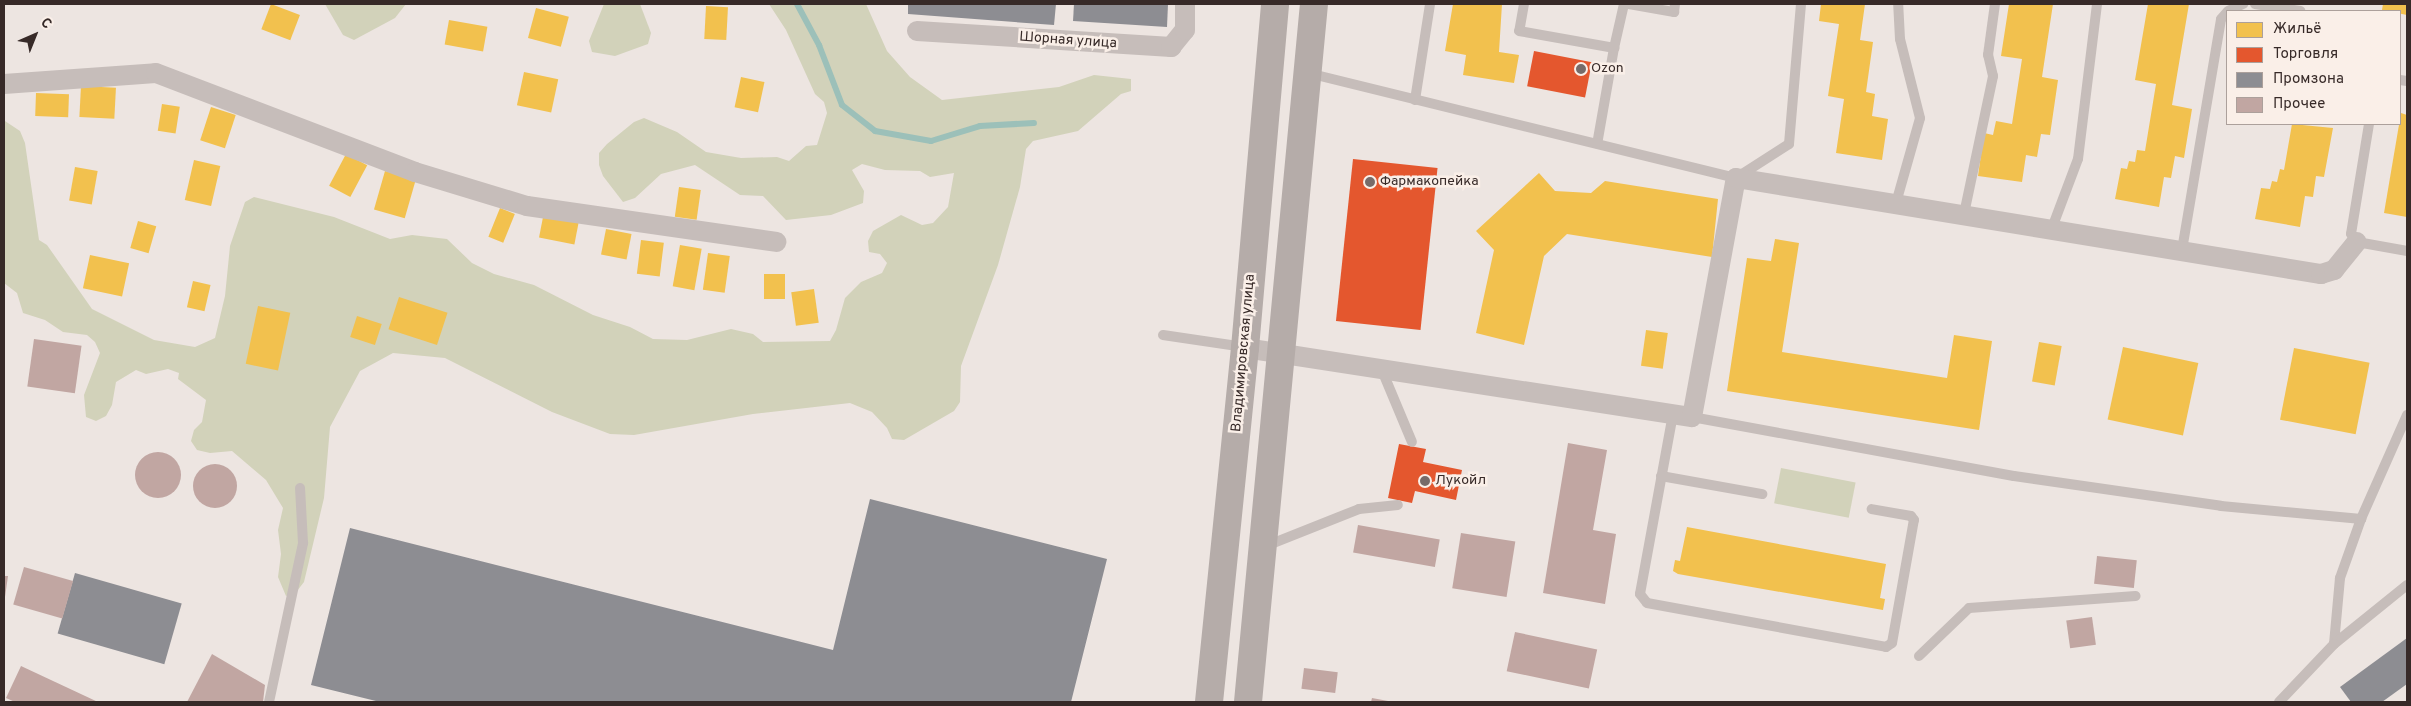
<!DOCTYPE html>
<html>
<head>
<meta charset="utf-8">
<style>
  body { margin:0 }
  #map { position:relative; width:2411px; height:706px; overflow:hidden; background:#ede5e1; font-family:Overpass,sans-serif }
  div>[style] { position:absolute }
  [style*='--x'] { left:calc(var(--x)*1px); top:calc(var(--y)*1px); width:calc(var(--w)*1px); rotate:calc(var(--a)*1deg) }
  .green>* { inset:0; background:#d2d2ba; transform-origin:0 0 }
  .homes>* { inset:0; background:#f2c14e; transform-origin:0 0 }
  .shops>* { inset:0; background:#e4572e; transform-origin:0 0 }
  .industry>* { inset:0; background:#8d8d92; transform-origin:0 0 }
  .stream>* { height:6px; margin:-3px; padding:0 3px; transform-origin:3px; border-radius:3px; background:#9cc0b9 }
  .building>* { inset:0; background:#c1a6a2; transform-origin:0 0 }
  .round { border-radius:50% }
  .service>* { height:10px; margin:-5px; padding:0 5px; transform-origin:5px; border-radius:5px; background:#c6bdba }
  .minor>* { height:20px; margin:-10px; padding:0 10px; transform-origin:10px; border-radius:10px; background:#c6bdba }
  .primary>* { height:28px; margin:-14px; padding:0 14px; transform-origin:14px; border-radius:14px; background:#b5aca9 }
  .dots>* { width:14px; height:14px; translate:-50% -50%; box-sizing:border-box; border:2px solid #faefe8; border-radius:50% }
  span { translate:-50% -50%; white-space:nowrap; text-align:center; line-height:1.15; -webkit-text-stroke:5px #faefe8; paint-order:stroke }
  .street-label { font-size:14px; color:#372a28 }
  .poi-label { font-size:14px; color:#372a28 }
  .left { translate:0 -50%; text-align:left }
  .frame { position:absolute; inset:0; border:5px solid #372a28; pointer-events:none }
  .legend { position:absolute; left:2226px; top:10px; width:175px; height:115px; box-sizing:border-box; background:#faefe8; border:1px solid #aca09b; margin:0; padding:6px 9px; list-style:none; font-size:15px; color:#372a28 }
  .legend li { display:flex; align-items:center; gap:10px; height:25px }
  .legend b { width:25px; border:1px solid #aca09b }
  .north { position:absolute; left:10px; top:10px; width:50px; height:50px; -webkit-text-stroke:4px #faefe8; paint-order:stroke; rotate:44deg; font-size:14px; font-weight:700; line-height:20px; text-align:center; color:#372a28 }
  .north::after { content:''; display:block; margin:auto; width:18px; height:22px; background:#372a28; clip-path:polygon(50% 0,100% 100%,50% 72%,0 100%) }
</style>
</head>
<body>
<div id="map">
  <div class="green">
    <div style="clip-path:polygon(325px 4px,406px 4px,395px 18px,354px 40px,343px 35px)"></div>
    <div style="clip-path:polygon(604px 4px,640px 4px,651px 33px,648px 44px,615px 56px,592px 52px,589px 41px)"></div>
    <div style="clip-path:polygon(769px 4px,866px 4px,887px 51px,910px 77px,942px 100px,1059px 87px,1094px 75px,1131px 79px,1131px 91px,1121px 94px,1078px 131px,1033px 141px,1026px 149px,1020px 187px,998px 265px,961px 366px,960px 402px,954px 411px,904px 440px,892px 439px,887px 428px,872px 412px,850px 403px,753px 414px,634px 435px,610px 434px,552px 412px,445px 358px,393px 353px,360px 371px,330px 427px,324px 498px,304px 582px,297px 591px,286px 596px,278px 577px,281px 554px,278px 530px,283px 508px,266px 480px,232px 451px,210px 453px,197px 450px,191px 441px,194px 430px,202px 422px,206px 400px,178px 379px,179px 373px,168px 369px,146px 374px,136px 370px,116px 382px,112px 405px,106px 416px,96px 421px,86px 417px,84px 395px,100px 353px,95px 342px,87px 335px,63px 332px,45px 320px,23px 313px,17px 293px,4px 283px,5px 121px,20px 131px,25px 143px,39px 240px,47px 245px,92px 309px,154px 340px,195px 347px,215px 338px,225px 296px,230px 246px,245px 202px,254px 197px,334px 217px,390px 239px,412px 235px,447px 239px,472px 263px,494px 274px,534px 285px,593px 315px,630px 327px,653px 339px,687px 340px,731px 329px,753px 334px,763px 342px,830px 341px,836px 330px,845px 298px,861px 282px,882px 273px,887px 263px,880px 254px,869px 252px,868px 241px,873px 231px,901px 215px,922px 225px,933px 223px,948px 207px,954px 173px,930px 177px,920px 171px,885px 170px,862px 164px,852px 170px,864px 191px,863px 203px,831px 215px,786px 220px,763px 196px,740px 195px,695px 165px,661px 174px,635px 198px,623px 202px,603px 176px,599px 165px,599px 153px,607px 144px,634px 122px,644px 118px,677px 132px,706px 152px,741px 158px,777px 157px,789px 161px,806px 146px,817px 145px,827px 113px,824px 102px,815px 94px,786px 30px)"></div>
    <div style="left:1781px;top:468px;width:76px;height:36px;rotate:11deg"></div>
  </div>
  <div class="homes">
    <div style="left:271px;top:4px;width:31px;height:27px;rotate:21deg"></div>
    <div style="clip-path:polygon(1453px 4px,1502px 4px,1499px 52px,1519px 55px,1514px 83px,1463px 75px,1466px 55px,1445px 51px)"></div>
    <div style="clip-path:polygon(1821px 4px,1865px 4px,1860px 40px,1873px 42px,1866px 92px,1875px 94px,1872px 116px,1888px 119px,1882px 160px,1836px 153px,1844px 99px,1828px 96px,1839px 24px,1819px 21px)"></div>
    <div style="clip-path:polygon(2009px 4px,2053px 4px,2042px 77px,2058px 80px,2050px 135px,2041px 134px,2037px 157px,2026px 155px,2022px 182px,1978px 176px,1984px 133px,1993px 135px,1996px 121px,2012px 124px,2022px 59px,2001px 56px)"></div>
    <div style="clip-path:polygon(2148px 4px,2189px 4px,2172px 105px,2192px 109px,2184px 158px,2175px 156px,2171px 178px,2164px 177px,2159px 207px,2115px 199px,2121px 168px,2127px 169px,2129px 161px,2135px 162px,2137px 150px,2145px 151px,2156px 84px,2135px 80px)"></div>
    <div style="clip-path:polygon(2383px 4px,2407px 4px,2407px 15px,2382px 10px)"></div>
    <div style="left:706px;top:6px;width:22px;height:33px;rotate:3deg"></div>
    <div style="left:536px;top:8px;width:34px;height:31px;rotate:15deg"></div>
    <div style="left:449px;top:20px;width:39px;height:25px;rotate:10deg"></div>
    <div style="left:524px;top:72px;width:35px;height:34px;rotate:12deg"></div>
    <div style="left:741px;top:77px;width:24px;height:31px;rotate:12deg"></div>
    <div style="left:81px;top:86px;width:35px;height:31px;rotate:3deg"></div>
    <div style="left:36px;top:93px;width:33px;height:23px;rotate:2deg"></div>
    <div style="left:162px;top:104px;width:18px;height:27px;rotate:9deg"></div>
    <div style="left:211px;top:107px;width:26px;height:35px;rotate:18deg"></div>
    <div style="clip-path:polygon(2401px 113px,2407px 115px,2407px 217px,2384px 213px)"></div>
    <div style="clip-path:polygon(2292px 124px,2333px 128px,2324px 177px,2316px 176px,2313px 197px,2305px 196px,2300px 227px,2255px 219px,2261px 188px,2270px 189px,2272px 181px,2277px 182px,2280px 169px,2284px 170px)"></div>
    <div style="left:346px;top:154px;width:24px;height:36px;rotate:28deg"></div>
    <div style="left:194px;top:160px;width:27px;height:41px;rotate:13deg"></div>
    <div style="left:75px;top:167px;width:23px;height:34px;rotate:10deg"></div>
    <div style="left:385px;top:171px;width:32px;height:40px;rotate:16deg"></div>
    <div style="clip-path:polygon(1539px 173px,1555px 191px,1591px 193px,1605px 181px,1718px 199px,1712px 257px,1567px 234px,1544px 256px,1524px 345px,1476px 333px,1494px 250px,1476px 231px)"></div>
    <div style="left:679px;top:187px;width:22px;height:30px;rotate:8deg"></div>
    <div style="left:500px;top:208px;width:16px;height:31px;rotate:22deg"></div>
    <div style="left:544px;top:212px;width:36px;height:26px;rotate:11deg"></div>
    <div style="left:138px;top:221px;width:19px;height:28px;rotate:16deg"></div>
    <div style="left:606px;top:229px;width:26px;height:26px;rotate:11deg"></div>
    <div style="clip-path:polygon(1775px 239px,1799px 243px,1782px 352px,1947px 378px,1954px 335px,1992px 341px,1979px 430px,1727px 391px,1747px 258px,1771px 261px)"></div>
    <div style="left:641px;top:240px;width:23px;height:34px;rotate:7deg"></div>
    <div style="left:680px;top:245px;width:22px;height:42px;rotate:10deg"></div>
    <div style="left:708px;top:253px;width:22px;height:37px;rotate:8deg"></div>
    <div style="left:90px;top:255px;width:40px;height:34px;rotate:12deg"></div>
    <div style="left:764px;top:274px;width:21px;height:25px"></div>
    <div style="left:193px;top:281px;width:18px;height:27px;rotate:13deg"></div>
    <div style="left:814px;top:289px;width:34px;height:23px;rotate:82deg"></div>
    <div style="left:399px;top:297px;width:51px;height:34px;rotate:18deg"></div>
    <div style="left:258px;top:306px;width:33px;height:59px;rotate:12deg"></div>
    <div style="left:357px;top:316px;width:26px;height:22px;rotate:18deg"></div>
    <div style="left:1646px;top:330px;width:22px;height:36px;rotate:8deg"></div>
    <div style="left:2039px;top:342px;width:23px;height:40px;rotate:10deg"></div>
    <div style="left:2123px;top:347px;width:77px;height:74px;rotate:12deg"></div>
    <div style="left:2294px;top:348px;width:77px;height:73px;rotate:11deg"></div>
    <div style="clip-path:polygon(1687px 527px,1886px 564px,1880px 598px,1885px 599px,1883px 610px,1678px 574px,1673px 571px,1675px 560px,1680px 561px)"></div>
  </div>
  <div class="shops">
    <div style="left:1534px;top:51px;width:59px;height:36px;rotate:11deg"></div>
    <div style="left:1353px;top:159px;width:85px;height:163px;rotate:6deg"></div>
    <div style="clip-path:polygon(1399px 444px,1426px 449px,1423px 462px,1462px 470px,1456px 500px,1415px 491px,1412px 503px,1388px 498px)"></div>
  </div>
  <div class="industry">
    <div style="clip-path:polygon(908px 4px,1056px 4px,1054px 25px,908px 14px)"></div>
    <div style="clip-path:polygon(1074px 4px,1168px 4px,1167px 27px,1073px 21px)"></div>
    <div style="clip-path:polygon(870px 499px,1107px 559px,1071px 702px,380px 702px,311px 685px,350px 528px,833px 650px)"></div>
    <div style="left:75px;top:573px;width:111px;height:63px;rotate:16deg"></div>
    <div style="clip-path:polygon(2407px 638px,2407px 684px,2382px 702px,2351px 702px,2340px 687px)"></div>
  </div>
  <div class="stream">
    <div style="--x:797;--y:4;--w:47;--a:61.8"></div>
    <div style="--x:819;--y:45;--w:64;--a:69"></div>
    <div style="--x:842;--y:105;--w:42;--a:38.2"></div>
    <div style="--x:875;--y:131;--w:57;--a:10.1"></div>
    <div style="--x:931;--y:141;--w:51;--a:-17"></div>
    <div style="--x:980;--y:126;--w:54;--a:-3.2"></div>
  </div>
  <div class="building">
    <div style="left:34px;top:339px;width:48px;height:48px;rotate:8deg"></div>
    <div style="clip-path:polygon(1568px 443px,1607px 450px,1593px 530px,1616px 534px,1605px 604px,1543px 593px)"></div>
    <div class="round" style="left:135px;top:452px;width:46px;height:46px"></div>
    <div class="round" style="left:193px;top:464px;width:44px;height:44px"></div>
    <div style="left:1358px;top:525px;width:83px;height:28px;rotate:10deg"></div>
    <div style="left:1461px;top:533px;width:55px;height:56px;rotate:9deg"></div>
    <div style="left:2097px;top:556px;width:40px;height:28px;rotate:6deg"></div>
    <div style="left:24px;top:567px;width:51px;height:39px;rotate:16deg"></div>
    <div style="clip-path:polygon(4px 576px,8px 576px,5px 597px,4px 597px)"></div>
    <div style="left:2092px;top:617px;width:28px;height:26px;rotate:82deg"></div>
    <div style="left:1515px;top:632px;width:84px;height:40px;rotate:12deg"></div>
    <div style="clip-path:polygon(212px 654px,265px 685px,263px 702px,187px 702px)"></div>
    <div style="clip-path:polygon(21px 666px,98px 702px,15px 702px,6px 698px)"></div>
    <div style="left:1304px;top:668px;width:34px;height:21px;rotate:7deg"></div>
    <div style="clip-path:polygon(1372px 698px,1388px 701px,1388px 702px,1371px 702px)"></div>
  </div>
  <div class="service">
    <div style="--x:1524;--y:4;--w:27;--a:100"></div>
    <div style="--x:1519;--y:31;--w:97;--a:10.1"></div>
    <div style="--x:1614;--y:48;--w:97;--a:100"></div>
    <div style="--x:1629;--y:4;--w:46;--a:10.1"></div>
    <div style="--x:1674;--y:12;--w:8;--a:-83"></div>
    <div style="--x:2255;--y:4;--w:46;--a:8.8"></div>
    <div style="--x:2228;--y:11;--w:17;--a:-25"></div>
    <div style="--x:1614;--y:48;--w:45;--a:-77.2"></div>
    <div style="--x:1308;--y:73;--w:441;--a:13.8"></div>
    <div style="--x:1736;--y:178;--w:63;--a:-32.7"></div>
    <div style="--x:1789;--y:144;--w:141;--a:-85.1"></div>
    <div style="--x:2400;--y:80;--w:7;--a:8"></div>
    <div style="--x:1415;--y:100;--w:97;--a:-81.1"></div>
    <div style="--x:2369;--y:124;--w:111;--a:99.3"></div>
    <div style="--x:2351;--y:234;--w:10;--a:53"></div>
    <div style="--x:2357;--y:242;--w:51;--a:10.2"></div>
    <div style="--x:1896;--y:203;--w:88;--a:-74.2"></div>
    <div style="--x:1920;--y:118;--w:81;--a:-104.2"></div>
    <div style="--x:1900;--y:39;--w:35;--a:-93"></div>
    <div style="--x:1964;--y:214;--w:141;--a:-78.1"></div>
    <div style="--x:1993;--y:76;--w:22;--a:-103"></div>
    <div style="--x:1988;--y:55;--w:51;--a:-82.2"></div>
    <div style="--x:2052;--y:228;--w:74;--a:-69.4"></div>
    <div style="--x:2078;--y:159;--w:156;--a:-83"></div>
    <div style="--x:2182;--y:250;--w:234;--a:-80.4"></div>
    <div style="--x:2221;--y:19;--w:9;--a:-49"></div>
    <div style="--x:1163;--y:335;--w:82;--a:8.4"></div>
    <div style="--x:1381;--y:368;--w:80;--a:67.3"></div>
    <div style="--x:1673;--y:414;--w:183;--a:100.4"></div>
    <div style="--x:1640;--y:594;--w:11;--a:52"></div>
    <div style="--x:1647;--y:603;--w:243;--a:10.4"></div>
    <div style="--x:1886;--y:647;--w:7;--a:-34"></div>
    <div style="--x:1892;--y:643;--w:125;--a:-79.9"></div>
    <div style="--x:1914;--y:520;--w:5;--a:-127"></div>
    <div style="--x:1911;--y:516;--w:40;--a:-170"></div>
    <div style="--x:2407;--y:415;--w:114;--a:113.9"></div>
    <div style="--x:2361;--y:519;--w:63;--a:109.6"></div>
    <div style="--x:2340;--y:578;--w:66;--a:95.2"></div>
    <div style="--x:2334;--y:644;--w:94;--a:-38.9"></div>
    <div style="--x:1692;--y:417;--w:327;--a:10.4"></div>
    <div style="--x:2014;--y:476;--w:209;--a:8.2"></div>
    <div style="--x:2221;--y:506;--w:141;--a:5.3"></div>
    <div style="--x:1661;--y:476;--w:103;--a:10.1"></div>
    <div style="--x:1266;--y:546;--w:100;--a:-21.7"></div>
    <div style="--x:1359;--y:509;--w:39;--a:-6"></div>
    <div style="--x:1919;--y:656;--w:69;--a:-43.8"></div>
    <div style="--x:1969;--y:608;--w:167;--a:-4.1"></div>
    <div style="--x:269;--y:702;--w:163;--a:-77.9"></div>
    <div style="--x:303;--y:543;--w:55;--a:-93.1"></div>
    <div style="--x:2279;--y:702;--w:80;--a:-46.5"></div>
  </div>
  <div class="minor">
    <div style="--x:917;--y:31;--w:255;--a:3.6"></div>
    <div style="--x:1171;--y:47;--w:22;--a:-51"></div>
    <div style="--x:1185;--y:30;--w:26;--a:-90"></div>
    <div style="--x:4;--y:84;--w:152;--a:-4.1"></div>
    <div style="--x:156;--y:73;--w:277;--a:20.9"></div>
    <div style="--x:415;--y:172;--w:117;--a:16.9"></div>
    <div style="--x:527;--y:206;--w:252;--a:8.2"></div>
    <div style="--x:1245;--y:348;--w:452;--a:8.8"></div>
    <div style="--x:1692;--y:417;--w:243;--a:-79.6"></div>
    <div style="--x:1736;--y:178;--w:593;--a:9.32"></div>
    <div style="--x:2321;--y:274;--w:14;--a:-17"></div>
    <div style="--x:2334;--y:270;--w:36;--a:-51"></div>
  </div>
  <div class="primary">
    <div style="--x:1209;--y:702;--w:356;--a:-84.2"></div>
    <div style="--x:1245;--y:348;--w:345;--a:-85"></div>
    <div style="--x:1248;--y:702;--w:701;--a:-84.6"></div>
  </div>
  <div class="dots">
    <div style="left:1581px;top:69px;background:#776b69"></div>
    <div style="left:1370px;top:182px;background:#776b69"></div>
    <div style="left:1425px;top:481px;background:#776b69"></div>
  </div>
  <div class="street-label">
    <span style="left:1068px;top:41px;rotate:4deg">Шорная улица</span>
    <span style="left:1244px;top:353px;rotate:-85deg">Владимировская улица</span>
  </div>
  <div class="poi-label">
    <span class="left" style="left:1591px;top:69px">Ozon</span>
    <span class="left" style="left:1380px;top:182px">Фармакопейка</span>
    <span class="left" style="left:1435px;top:481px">Лукойл</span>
  </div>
  <div class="frame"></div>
  <ul class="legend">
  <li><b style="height:14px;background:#f2c14e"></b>Жильё</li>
  <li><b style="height:14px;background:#e4572e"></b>Торговля</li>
  <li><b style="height:14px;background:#8d8d92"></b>Промзона</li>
  <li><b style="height:14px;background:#c1a6a2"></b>Прочее</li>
  </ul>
  <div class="north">С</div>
</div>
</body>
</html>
